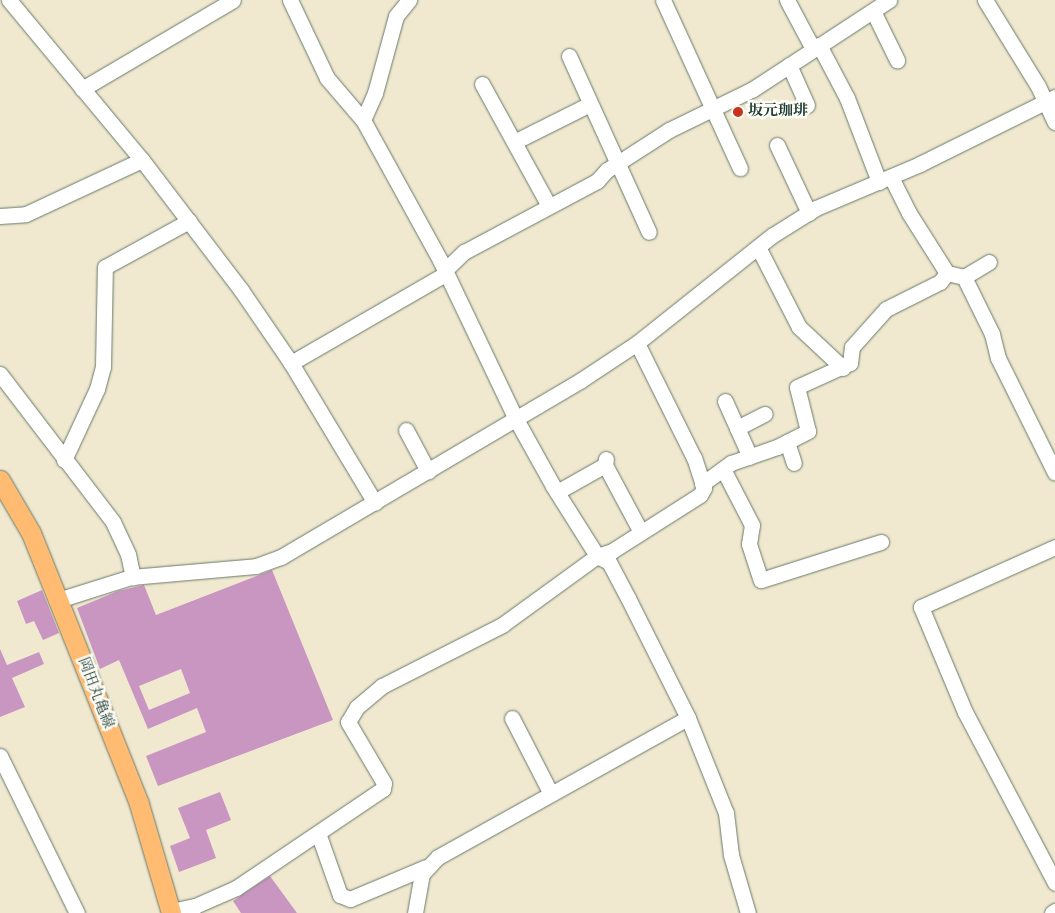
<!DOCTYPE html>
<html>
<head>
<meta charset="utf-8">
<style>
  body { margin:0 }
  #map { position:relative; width:1055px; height:913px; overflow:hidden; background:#f0e9cf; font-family:Vollkorn,"Noto Serif JP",serif }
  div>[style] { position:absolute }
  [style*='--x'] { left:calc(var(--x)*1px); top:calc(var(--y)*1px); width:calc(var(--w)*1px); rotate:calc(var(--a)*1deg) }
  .building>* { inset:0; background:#c996c2 }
  .roads { filter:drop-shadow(0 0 1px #68796a) drop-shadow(0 0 1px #68796a) }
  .minor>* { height:15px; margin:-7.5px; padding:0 7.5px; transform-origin:7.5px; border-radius:7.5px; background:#fff }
  .major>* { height:19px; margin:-9.5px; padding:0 9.5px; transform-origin:9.5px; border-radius:9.5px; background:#ffbb71 }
  .dots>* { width:14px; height:14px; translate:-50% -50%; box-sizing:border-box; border:2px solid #fdfcf7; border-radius:50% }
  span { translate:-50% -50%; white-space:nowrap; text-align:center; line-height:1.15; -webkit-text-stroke:5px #fdfcf7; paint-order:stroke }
  .poi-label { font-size:15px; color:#1f3d34; font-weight:700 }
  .left { translate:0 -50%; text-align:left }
  .street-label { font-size:15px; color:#1f3d34 }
</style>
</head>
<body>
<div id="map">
  <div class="building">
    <div style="clip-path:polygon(evenodd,272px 570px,333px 720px,158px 786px,146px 756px,206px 732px,197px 708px,148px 729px,119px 660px,100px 669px,77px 608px,118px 591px,144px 585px,156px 615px,272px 570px,181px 669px,190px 693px,149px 710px,139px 686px,181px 669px)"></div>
    <div style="clip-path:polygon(42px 590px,59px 633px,43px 640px,34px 621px,26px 624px,17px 601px)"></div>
    <div style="clip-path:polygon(0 649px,7px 665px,39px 652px,44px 664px,12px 678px,25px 707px,0 717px)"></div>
    <div style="clip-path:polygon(220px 792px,231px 820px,206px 830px,216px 858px,179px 872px,170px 846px,190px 838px,178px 808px)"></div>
    <div style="clip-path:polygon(270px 876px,297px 913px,241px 913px,233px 901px)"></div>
  </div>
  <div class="roads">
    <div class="minor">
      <div style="--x:9;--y:0;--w:208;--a:50.3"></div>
      <div style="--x:142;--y:160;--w:163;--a:52.7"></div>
      <div style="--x:241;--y:290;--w:88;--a:55.6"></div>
      <div style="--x:291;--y:363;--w:163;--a:59"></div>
      <div style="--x:290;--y:0;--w:86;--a:64.6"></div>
      <div style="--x:327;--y:78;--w:55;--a:49.4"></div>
      <div style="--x:363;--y:120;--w:162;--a:61.2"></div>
      <div style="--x:441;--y:262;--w:176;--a:64.5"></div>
      <div style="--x:517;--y:421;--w:74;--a:61"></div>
      <div style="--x:553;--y:486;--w:83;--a:57.8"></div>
      <div style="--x:597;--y:556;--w:13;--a:27"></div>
      <div style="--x:609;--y:562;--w:41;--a:62.2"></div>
      <div style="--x:628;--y:598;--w:134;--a:63.4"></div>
      <div style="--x:688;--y:718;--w:102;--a:68.2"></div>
      <div style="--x:726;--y:813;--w:42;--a:83.2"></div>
      <div style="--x:731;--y:855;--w:60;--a:73.7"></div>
      <div style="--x:663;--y:0;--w:185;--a:65.4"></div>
      <div style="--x:787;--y:0;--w:55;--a:62"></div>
      <div style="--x:985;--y:0;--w:101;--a:58.4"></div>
      <div style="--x:1038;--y:86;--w:40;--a:65"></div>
      <div style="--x:873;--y:11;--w:55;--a:63.9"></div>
      <div style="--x:819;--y:45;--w:60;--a:62.2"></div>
      <div style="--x:847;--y:98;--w:90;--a:69.1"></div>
      <div style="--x:569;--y:56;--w:193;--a:65.6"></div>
      <div style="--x:789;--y:65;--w:44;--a:65.8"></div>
      <div style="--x:482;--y:84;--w:139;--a:61.2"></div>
      <div style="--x:82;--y:89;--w:175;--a:-30.5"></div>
      <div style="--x:363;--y:120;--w:30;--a:-66"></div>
      <div style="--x:375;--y:93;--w:80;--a:-74.7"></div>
      <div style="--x:396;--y:16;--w:21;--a:-51"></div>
      <div style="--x:514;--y:142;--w:85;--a:-26.6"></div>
      <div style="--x:777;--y:145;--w:75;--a:64.8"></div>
      <div style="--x:891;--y:177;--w:40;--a:63.4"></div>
      <div style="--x:909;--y:213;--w:71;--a:57.7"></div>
      <div style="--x:947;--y:273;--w:17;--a:13"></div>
      <div style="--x:964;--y:277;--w:64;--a:63.8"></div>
      <div style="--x:992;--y:334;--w:25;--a:76"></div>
      <div style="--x:998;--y:358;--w:128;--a:63.6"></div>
      <div style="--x:0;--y:216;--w:26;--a:-4"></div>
      <div style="--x:26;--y:214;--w:128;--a:-25"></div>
      <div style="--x:758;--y:247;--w:90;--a:62.9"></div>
      <div style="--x:799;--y:327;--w:60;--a:43"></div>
      <div style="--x:444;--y:271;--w:28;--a:-44"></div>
      <div style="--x:464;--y:252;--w:151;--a:-28.1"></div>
      <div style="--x:597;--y:181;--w:15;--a:-48"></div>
      <div style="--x:607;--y:170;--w:74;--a:-32.8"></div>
      <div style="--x:669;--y:130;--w:93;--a:-26"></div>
      <div style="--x:753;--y:89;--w:163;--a:-33.2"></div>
      <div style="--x:964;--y:277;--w:29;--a:-31"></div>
      <div style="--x:291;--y:363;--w:178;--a:-30"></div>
      <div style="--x:0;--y:374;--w:186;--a:52.6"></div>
      <div style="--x:113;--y:522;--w:35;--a:65"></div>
      <div style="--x:128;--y:554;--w:24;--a:78"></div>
      <div style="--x:725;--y:401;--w:61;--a:65.9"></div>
      <div style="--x:737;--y:428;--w:31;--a:-27"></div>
      <div style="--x:406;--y:430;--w:47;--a:61.8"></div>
      <div style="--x:787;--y:442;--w:22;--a:72"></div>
      <div style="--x:64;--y:460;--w:78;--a:-65.1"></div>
      <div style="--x:97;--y:389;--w:23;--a:-75"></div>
      <div style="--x:103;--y:367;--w:100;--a:-88.9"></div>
      <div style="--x:105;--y:267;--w:96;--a:-28.7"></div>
      <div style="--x:605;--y:465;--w:76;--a:61.8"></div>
      <div style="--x:723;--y:469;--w:63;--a:62.6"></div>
      <div style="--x:752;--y:525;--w:19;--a:99"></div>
      <div style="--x:749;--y:544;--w:38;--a:72"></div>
      <div style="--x:761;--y:580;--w:126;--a:-17.6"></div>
      <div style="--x:702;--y:484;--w:36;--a:-36"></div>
      <div style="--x:731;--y:463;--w:49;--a:-19.2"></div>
      <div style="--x:777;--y:447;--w:35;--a:-27"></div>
      <div style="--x:808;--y:431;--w:45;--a:-104"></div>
      <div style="--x:797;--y:387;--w:58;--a:-24.4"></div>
      <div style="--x:850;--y:363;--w:16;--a:-83"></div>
      <div style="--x:852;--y:347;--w:51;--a:-48.2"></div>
      <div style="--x:886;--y:309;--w:60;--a:-26.6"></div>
      <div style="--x:940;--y:282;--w:11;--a:-52"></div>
      <div style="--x:557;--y:492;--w:55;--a:-29.4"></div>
      <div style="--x:605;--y:465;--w:6;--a:-81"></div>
      <div style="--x:1055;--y:547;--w:147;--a:155.9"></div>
      <div style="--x:921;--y:607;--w:114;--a:67.3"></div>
      <div style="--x:965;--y:712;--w:193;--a:62.2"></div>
      <div style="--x:58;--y:600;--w:77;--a:-17.5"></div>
      <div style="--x:131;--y:577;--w:125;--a:-5"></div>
      <div style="--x:256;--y:566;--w:27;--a:-20"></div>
      <div style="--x:281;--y:557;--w:348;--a:-30.5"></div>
      <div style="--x:581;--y:380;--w:67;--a:-33.5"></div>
      <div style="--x:637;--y:343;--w:174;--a:-38.5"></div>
      <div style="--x:773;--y:235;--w:51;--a:-32.1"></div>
      <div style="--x:816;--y:208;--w:113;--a:-22.9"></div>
      <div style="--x:920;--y:164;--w:151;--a:-26.4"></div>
      <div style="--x:512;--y:718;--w:85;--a:62.8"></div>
      <div style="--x:0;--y:756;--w:175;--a:63.9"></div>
      <div style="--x:318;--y:833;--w:66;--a:70.5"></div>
      <div style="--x:340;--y:895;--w:11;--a:22"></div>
      <div style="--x:350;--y:899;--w:82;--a:-22.8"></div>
      <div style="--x:171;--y:911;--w:25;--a:-12"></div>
      <div style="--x:195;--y:906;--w:45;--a:-23.7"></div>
      <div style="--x:236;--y:888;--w:177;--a:-34"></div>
      <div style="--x:383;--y:789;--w:6;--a:-81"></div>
      <div style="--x:384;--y:783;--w:71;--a:-120.5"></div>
      <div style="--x:348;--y:722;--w:17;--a:-59"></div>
      <div style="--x:357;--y:707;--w:33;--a:-40"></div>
      <div style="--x:382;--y:686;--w:135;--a:-26.9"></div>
      <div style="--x:502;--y:625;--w:117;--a:-36"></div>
      <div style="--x:597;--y:556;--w:16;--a:-18"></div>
      <div style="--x:612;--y:551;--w:104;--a:-32.5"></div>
      <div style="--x:700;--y:495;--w:8;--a:-60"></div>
      <div style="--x:704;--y:488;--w:32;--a:-108"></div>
      <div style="--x:694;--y:458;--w:128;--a:-116.4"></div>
      <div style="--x:415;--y:913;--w:40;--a:-80"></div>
      <div style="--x:422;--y:874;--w:23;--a:-47"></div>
      <div style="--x:438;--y:857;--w:286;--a:-29.1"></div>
      <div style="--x:1052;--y:913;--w:4;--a:-34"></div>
    </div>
    <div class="major">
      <div style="--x:0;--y:480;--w:61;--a:59.7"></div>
      <div style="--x:31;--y:533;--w:72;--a:68.1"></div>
      <div style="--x:58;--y:600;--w:219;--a:68.3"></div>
      <div style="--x:139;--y:804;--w:114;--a:73.6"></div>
    </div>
  </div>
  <div class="dots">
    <div style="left:738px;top:112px;background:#c8321e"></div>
  </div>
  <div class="poi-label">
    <span class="left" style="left:748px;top:112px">坂元珈琲</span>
  </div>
  <div class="street-label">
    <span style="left:95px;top:693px;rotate:69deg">岡田丸亀線</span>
  </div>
</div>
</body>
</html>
